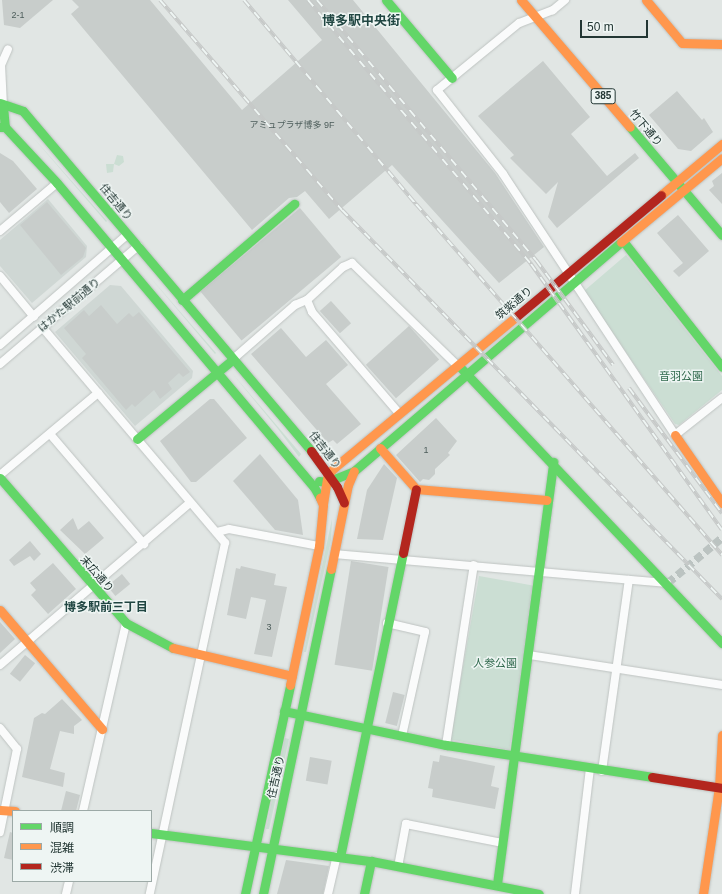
<!DOCTYPE html>
<html>
<head>
<meta charset="utf-8">
<style>
  body { margin:0 }
  #map { position:relative; width:722px; height:894px; overflow:hidden; background:#e1e6e4; font-family:Arial,"Noto Sans JP",sans-serif }
  div>[style] { position:absolute }
  [style*='--x'] { left:calc(var(--x)*1px); top:calc(var(--y)*1px); width:calc(var(--w)*1px); rotate:calc(var(--a)*1deg) }
  .built>* { inset:0; background:#cfd7d4 }
  .green>* { inset:0; background:#cbded3; transform-origin:0 0 }
  .building>* { inset:0; background:#c8cdcb; transform-origin:0 0 }
  .street-tunnel>* { height:8px; margin-top:-4px; transform-origin:0; background:repeating-linear-gradient(90deg,#bbc3c1 0 8px,transparent 0 12px) }
  .roads { filter:drop-shadow(0 0 1px #bec3c1) drop-shadow(0 0 1px #bec3c1) }
  .street>* { height:8px; margin:-4px; padding:0 4px; transform-origin:4px; border-radius:4px; background:#fafbfb }
  .fast>* { height:9px; margin:-4.5px; padding:0 4.5px; transform-origin:4.5px; border-radius:4.5px; background:#63d668 }
  .slow>* { height:9px; margin:-4.5px; padding:0 4.5px; transform-origin:4.5px; border-radius:4.5px; background:#ff974d }
  .jam>* { height:9px; margin:-4.5px; padding:0 4.5px; transform-origin:4.5px; border-radius:4.5px; background:#b3261e }
  .rail>* { height:4px; margin-top:-2px; transform-origin:0; background:repeating-linear-gradient(90deg,#eef5f3 0 8px,#c6c9c8 0 16px); box-sizing:border-box; border-block:1px solid #c6c9c8 }
  span { translate:-50% -50%; white-space:nowrap; text-align:center; line-height:1.15; -webkit-text-stroke:3px #eef5f3; paint-order:stroke }
  .number-label { font-size:9px; color:#4c5c5a }
  .number-label span { -webkit-text-stroke-width:0 }
  .shield-label span { padding:1px 3px; background:#eef5f3; border:1px solid; border-radius:3px; -webkit-text-stroke-width:0 }
  .shield-label { font-size:10px; color:#223633; font-weight:700 }
  .street-label { font-size:11px; color:#223633 }
  .park-label { font-size:11px; color:#30694d }
  .neighbourhood-label { font-size:12px; color:#204642; font-weight:700 }
  .quarter-label { font-size:13px; color:#204642; font-weight:700 }
  .legend { position:absolute; left:12px; top:810px; width:140px; height:72px; box-sizing:border-box; background:#eef5f3; border:1px solid #9ca9a6; margin:0; padding:5px 7px; list-style:none; font-size:12px; color:#223633 }
  .legend li { display:flex; align-items:center; gap:8px; height:20px }
  .legend b { width:20px; border:1px solid #9ca9a6 }
  .scale { position:absolute; left:580px; top:20px; width:68px; height:18px; box-sizing:border-box; border:2px solid #223633; border-top:0; padding-left:5px; font-size:12px; line-height:14px; white-space:nowrap; color:#223633; -webkit-text-stroke:3px #eef5f3; paint-order:stroke }
</style>
</head>
<body>
<div id="map">
  <div class="built">
    <div style="clip-path:polygon(48px 199px,87px 246px,86px 257px,32px 303px,0 266px,0 240px)"></div>
    <div style="clip-path:polygon(110px 285px,121px 286px,193px 371px,192px 378px,135px 426px,55px 332px)"></div>
  </div>
  <div class="green">
    <div style="clip-path:polygon(31px 135px,107px 221px,106px 222px)"></div>
    <div style="clip-path:polygon(117px 155px,123px 156px,124px 162px,119px 166px,114px 164px,113px 172px,107px 173px,106px 164px,114px 164px)"></div>
    <div style="clip-path:polygon(626px 255px,722px 376px,722px 390px,679px 425px,675px 424px,584px 291px)"></div>
    <div style="clip-path:polygon(149px 276px,216px 353px,215px 354px)"></div>
    <div style="clip-path:polygon(232px 373px,301px 454px,299px 457px,278px 429px)"></div>
    <div style="clip-path:polygon(332px 519px,331px 540px,306px 652px,304px 652px)"></div>
    <div style="left:479px;top:576px;width:60px;height:166px;rotate:10deg"></div>
    <div style="clip-path:polygon(285px 738px,289px 739px,269px 829px,266px 829px)"></div>
  </div>
  <div class="building">
    <div style="clip-path:polygon(2px 0,53px 0,20px 28px,4px 25px)"></div>
    <div style="clip-path:polygon(72px 0,150px 0,242px 110px,322px 40px,288px 0,353px 0,495px 173px,544px 247px,499px 283px,392px 165px,329px 219px,305px 191px,297px 197px,289px 198px,252px 230px,71px 14px,79px 7px)"></div>
    <div style="clip-path:polygon(543px 61px,590px 117px,571px 134px,607px 176px,635px 153px,639px 158px,557px 228px,548px 217px,558px 182px,546px 194px,510px 158px,514px 155px,478px 116px)"></div>
    <div style="clip-path:polygon(677px 91px,702px 120px,704px 118px,713px 132px,691px 151px,678px 149px,649px 115px)"></div>
    <div style="clip-path:polygon(0 153px,13px 161px,37px 189px,9px 213px,0 202px)"></div>
    <div style="clip-path:polygon(722px 173px,722px 204px,709px 190px,714px 186px,712px 181px)"></div>
    <div style="clip-path:polygon(47px 202px,86px 248px,83px 257px,61px 275px,20px 225px)"></div>
    <div style="left:300px;top:208px;width:64px;height:130px;rotate:50deg"></div>
    <div style="clip-path:polygon(678px 215px,709px 251px,679px 277px,673px 271px,683px 263px,657px 233px)"></div>
    <div style="left:331px;top:301px;width:30px;height:15px;rotate:48deg"></div>
    <div style="clip-path:polygon(101px 305px,117px 324px,129px 313px,133px 317px,139px 312px,190px 372px,183px 377px,179px 373px,168px 383px,172px 389px,160px 399px,154px 390px,135px 407px,132px 404px,126px 410px,82px 358px,86px 354px,64px 328px,84px 310px,89px 316px)"></div>
    <div style="left:409px;top:326px;width:45px;height:58px;rotate:48deg"></div>
    <div style="clip-path:polygon(281px 328px,306px 357px,326px 340px,348px 365px,326px 384px,361px 424px,337px 444px,333px 440px,328px 443px,251px 354px)"></div>
    <div style="clip-path:polygon(210px 399px,214px 399px,247px 438px,196px 482px,191px 482px,160px 441px)"></div>
    <div style="clip-path:polygon(436px 418px,457px 441px,448px 453px,450px 455px,435px 469px,435px 474px,429px 480px,423px 479px,420px 482px,396px 455px)"></div>
    <div style="clip-path:polygon(260px 454px,298px 500px,303px 535px,275px 530px,233px 481px)"></div>
    <div style="clip-path:polygon(384px 464px,397px 478px,383px 540px,357px 539px,367px 490px)"></div>
    <div style="clip-path:polygon(73px 518px,78px 530px,89px 521px,104px 538px,85px 554px,60px 530px)"></div>
    <div style="clip-path:polygon(30px 541px,41px 554px,34px 561px,30px 556px,14px 566px,9px 560px)"></div>
    <div style="left:351px;top:561px;width:38px;height:105px;rotate:9deg"></div>
    <div style="clip-path:polygon(53px 563px,76px 589px,48px 614px,31px 595px,36px 590px,30px 583px)"></div>
    <div style="clip-path:polygon(241px 566px,276px 574px,274px 585px,287px 587px,272px 657px,254px 654px,266px 600px,251px 597px,246px 619px,227px 615px,236px 568px,240px 569px)"></div>
    <div style="left:122px;top:574px;width:13px;height:19px;rotate:51deg"></div>
    <div style="clip-path:polygon(0 622px,15px 639px,0 653px)"></div>
    <div style="left:25px;top:655px;width:13px;height:24px;rotate:39deg"></div>
    <div style="left:393px;top:692px;width:12px;height:32px;rotate:14deg"></div>
    <div style="clip-path:polygon(62px 699px,82px 720px,74px 726px,74px 734px,60px 731px,50px 769px,65px 773px,63px 787px,22px 777px,34px 718px,42px 713px,45px 714px)"></div>
    <div style="clip-path:polygon(440px 755px,495px 766px,491px 786px,499px 788px,495px 809px,432px 797px,433px 789px,428px 788px,433px 761px,439px 762px)"></div>
    <div style="left:310px;top:757px;width:22px;height:24px;rotate:10deg"></div>
    <div style="clip-path:polygon(66px 791px,80px 795px,76px 811px,61px 811px)"></div>
    <div style="clip-path:polygon(10px 832px,13px 833px,13px 860px,4px 858px)"></div>
    <div style="clip-path:polygon(286px 860px,329px 866px,323px 894px,277px 894px)"></div>
  </div>
  <div class="street-tunnel">
    <div style="--x:668;--y:583;--w:70;--a:-39.8"></div>
  </div>
  <div class="roads">
    <div class="street">
      <div style="--x:565;--y:0;--w:16;--a:140"></div>
      <div style="--x:553;--y:10;--w:36;--a:159"></div>
      <div style="--x:519;--y:23;--w:106;--a:140.7"></div>
      <div style="--x:437;--y:90;--w:107;--a:51.8"></div>
      <div style="--x:503;--y:174;--w:313;--a:56.6"></div>
      <div style="--x:675;--y:435;--w:60;--a:-38.2"></div>
      <div style="--x:3;--y:106;--w:41;--a:-92.8"></div>
      <div style="--x:1;--y:65;--w:17;--a:-66"></div>
      <div style="--x:0;--y:231;--w:75;--a:-40.1"></div>
      <div style="--x:0;--y:276;--w:53;--a:50.3"></div>
      <div style="--x:307;--y:300;--w:13;--a:67"></div>
      <div style="--x:312;--y:312;--w:133;--a:49.3"></div>
      <div style="--x:42;--y:327;--w:283;--a:49.7"></div>
      <div style="--x:225;--y:543;--w:359;--a:102.1"></div>
      <div style="--x:0;--y:345;--w:169;--a:-40.9"></div>
      <div style="--x:232;--y:360;--w:84;--a:-41.1"></div>
      <div style="--x:295;--y:305;--w:13;--a:-23"></div>
      <div style="--x:307;--y:300;--w:49;--a:-42.5"></div>
      <div style="--x:343;--y:267;--w:10;--a:-24"></div>
      <div style="--x:352;--y:263;--w:146;--a:44.2"></div>
      <div style="--x:0;--y:364;--w:182;--a:-40.5"></div>
      <div style="--x:50;--y:434;--w:145;--a:49.5"></div>
      <div style="--x:0;--y:475;--w:128;--a:-39.9"></div>
      <div style="--x:217;--y:532;--w:12;--a:-14"></div>
      <div style="--x:229;--y:529;--w:92;--a:10.7"></div>
      <div style="--x:335;--y:554;--w:333;--a:5"></div>
      <div style="--x:387;--y:623;--w:39;--a:13"></div>
      <div style="--x:425;--y:632;--w:107;--a:102.5"></div>
      <div style="--x:529;--y:655;--w:195;--a:8.8"></div>
      <div style="--x:0;--y:665;--w:250;--a:-40.5"></div>
      <div style="--x:0;--y:728;--w:27;--a:51"></div>
      <div style="--x:17;--y:749;--w:85;--a:101.6"></div>
      <div style="--x:446;--y:745;--w:182;--a:-81.2"></div>
      <div style="--x:602;--y:771;--w:193;--a:-82"></div>
      <div style="--x:83;--y:811;--w:193;--a:-77.1"></div>
      <div style="--x:398;--y:867;--w:44;--a:-79.5"></div>
      <div style="--x:406;--y:824;--w:99;--a:11.1"></div>
      <div style="--x:66;--y:894;--w:13;--a:-77"></div>
      <div style="--x:328;--y:894;--w:39;--a:-77"></div>
      <div style="--x:575;--y:894;--w:126;--a:-83.2"></div>
    </div>
    <div class="fast">
      <div style="--x:386;--y:0;--w:102;--a:49.8"></div>
      <div style="--x:0;--y:103;--w:24;--a:19"></div>
      <div style="--x:23;--y:111;--w:446;--a:49.7"></div>
      <div style="--x:0;--y:105;--w:3;--a:18"></div>
      <div style="--x:3;--y:106;--w:21;--a:85"></div>
      <div style="--x:5;--y:127;--w:76;--a:47.1"></div>
      <div style="--x:57;--y:183;--w:398;--a:49.8"></div>
      <div style="--x:314;--y:487;--w:13;--a:61"></div>
      <div style="--x:0;--y:127;--w:5;--a:0"></div>
      <div style="--x:630;--y:127;--w:142;--a:49.6"></div>
      <div style="--x:623;--y:241;--w:160;--a:51.8"></div>
      <div style="--x:182;--y:300;--w:148;--a:-40.6"></div>
      <div style="--x:460;--y:367;--w:381;--a:46.5"></div>
      <div style="--x:137;--y:439;--w:124;--a:-39.7"></div>
      <div style="--x:0;--y:478;--w:192;--a:49"></div>
      <div style="--x:126;--y:623;--w:53;--a:28"></div>
      <div style="--x:319;--y:481;--w:8;--a:7"></div>
      <div style="--x:327;--y:482;--w:29;--a:-22"></div>
      <div style="--x:354;--y:471;--w:352;--a:-40.6"></div>
      <div style="--x:284;--y:711;--w:166;--a:11.9"></div>
      <div style="--x:446;--y:745;--w:208;--a:8.8"></div>
      <div style="--x:151;--y:833;--w:222;--a:7.3"></div>
      <div style="--x:371;--y:861;--w:171;--a:11.1"></div>
      <div style="--x:340;--y:857;--w:310;--a:-78.3"></div>
      <div style="--x:497;--y:884;--w:426;--a:-82.4"></div>
      <div style="--x:245;--y:894;--w:214;--a:-77.8"></div>
      <div style="--x:263;--y:894;--w:332;--a:-78.2"></div>
      <div style="--x:364;--y:894;--w:34;--a:-78"></div>
    </div>
    <div class="slow">
      <div style="--x:521;--y:0;--w:167;--a:49.4"></div>
      <div style="--x:646;--y:0;--w:56;--a:50.1"></div>
      <div style="--x:682;--y:43;--w:40;--a:1.4"></div>
      <div style="--x:661;--y:195;--w:80;--a:-39.9"></div>
      <div style="--x:621;--y:242;--w:131;--a:-39.7"></div>
      <div style="--x:675;--y:435;--w:83;--a:55.3"></div>
      <div style="--x:380;--y:448;--w:55;--a:48.7"></div>
      <div style="--x:416;--y:489;--w:131;--a:4.8"></div>
      <div style="--x:323;--y:504;--w:30;--a:-81"></div>
      <div style="--x:328;--y:474;--w:10;--a:-45"></div>
      <div style="--x:335;--y:467;--w:236;--a:-39.7"></div>
      <div style="--x:331;--y:569;--w:86;--a:-78.6"></div>
      <div style="--x:348;--y:485;--w:15;--a:-67"></div>
      <div style="--x:0;--y:610;--w:157;--a:49.4"></div>
      <div style="--x:173;--y:648;--w:122;--a:13.2"></div>
      <div style="--x:290;--y:685;--w:142;--a:-78.2"></div>
      <div style="--x:319;--y:546;--w:41;--a:-84.4"></div>
      <div style="--x:323;--y:505;--w:8;--a:-113"></div>
      <div style="--x:0;--y:810;--w:15;--a:4"></div>
      <div style="--x:703;--y:894;--w:108;--a:-81.5"></div>
      <div style="--x:719;--y:787;--w:52;--a:-86.7"></div>
    </div>
    <div class="jam">
      <div style="--x:517;--y:316;--w:188;--a:-40"></div>
      <div style="--x:311;--y:451;--w:44;--a:54.2"></div>
      <div style="--x:337;--y:487;--w:17;--a:66"></div>
      <div style="--x:403;--y:553;--w:65;--a:-78.5"></div>
      <div style="--x:652;--y:777;--w:71;--a:8.9"></div>
    </div>
  </div>
  <div class="rail">
    <div style="--x:160;--y:0;--w:278;--a:49.1"></div>
    <div style="--x:342;--y:210;--w:544;--a:45.67"></div>
    <div style="--x:244;--y:0;--w:267;--a:49.9"></div>
    <div style="--x:416;--y:204;--w:466;--a:48.9"></div>
    <div style="--x:308;--y:0;--w:346;--a:49.8"></div>
    <div style="--x:531;--y:264;--w:327;--a:54.3"></div>
    <div style="--x:317;--y:0;--w:340;--a:49.9"></div>
    <div style="--x:536;--y:260;--w:130;--a:53.7"></div>
    <div style="--x:629;--y:388;--w:156;--a:53.4"></div>
  </div>
  <div class="number-label">
    <span style="left:18px;top:15px">2-1</span>
    <span style="left:292px;top:125px">アミュプラザ博多 9F</span>
    <span style="left:426px;top:450px">1</span>
    <span style="left:269px;top:627px">3</span>
  </div>
  <div class="shield-label">
    <span style="left:603px;top:96px">385</span>
  </div>
  <div class="street-label">
    <span style="left:646px;top:128px;rotate:50deg">竹下通り</span>
    <span style="left:116px;top:202px;rotate:50deg">住吉通り</span>
    <span style="left:514px;top:303px;rotate:-40deg">筑紫通り</span>
    <span style="left:69px;top:305px;rotate:-40deg">はかた駅前通り</span>
    <span style="left:325px;top:450px;rotate:52deg">住吉通り</span>
    <span style="left:97px;top:574px;rotate:49deg">末広通り</span>
    <span style="left:276px;top:777px;rotate:-77deg">住吉通り</span>
  </div>
  <div class="park-label">
    <span style="left:681px;top:376px">音羽公園</span>
    <span style="left:495px;top:663px">人参公園</span>
  </div>
  <div class="neighbourhood-label">
    <span style="left:106px;top:608px">博多駅前三丁目</span>
  </div>
  <div class="quarter-label">
    <span style="left:361px;top:21px">博多駅中央街</span>
  </div>
  <ul class="legend">
  <li><b style="height:5px;background:#63d668"></b>順調</li>
  <li><b style="height:5px;background:#ff974d"></b>混雑</li>
  <li><b style="height:5px;background:#b3261e"></b>渋滞</li>
  </ul>
  <div class="scale">50 m</div>
</div>
</body>
</html>
